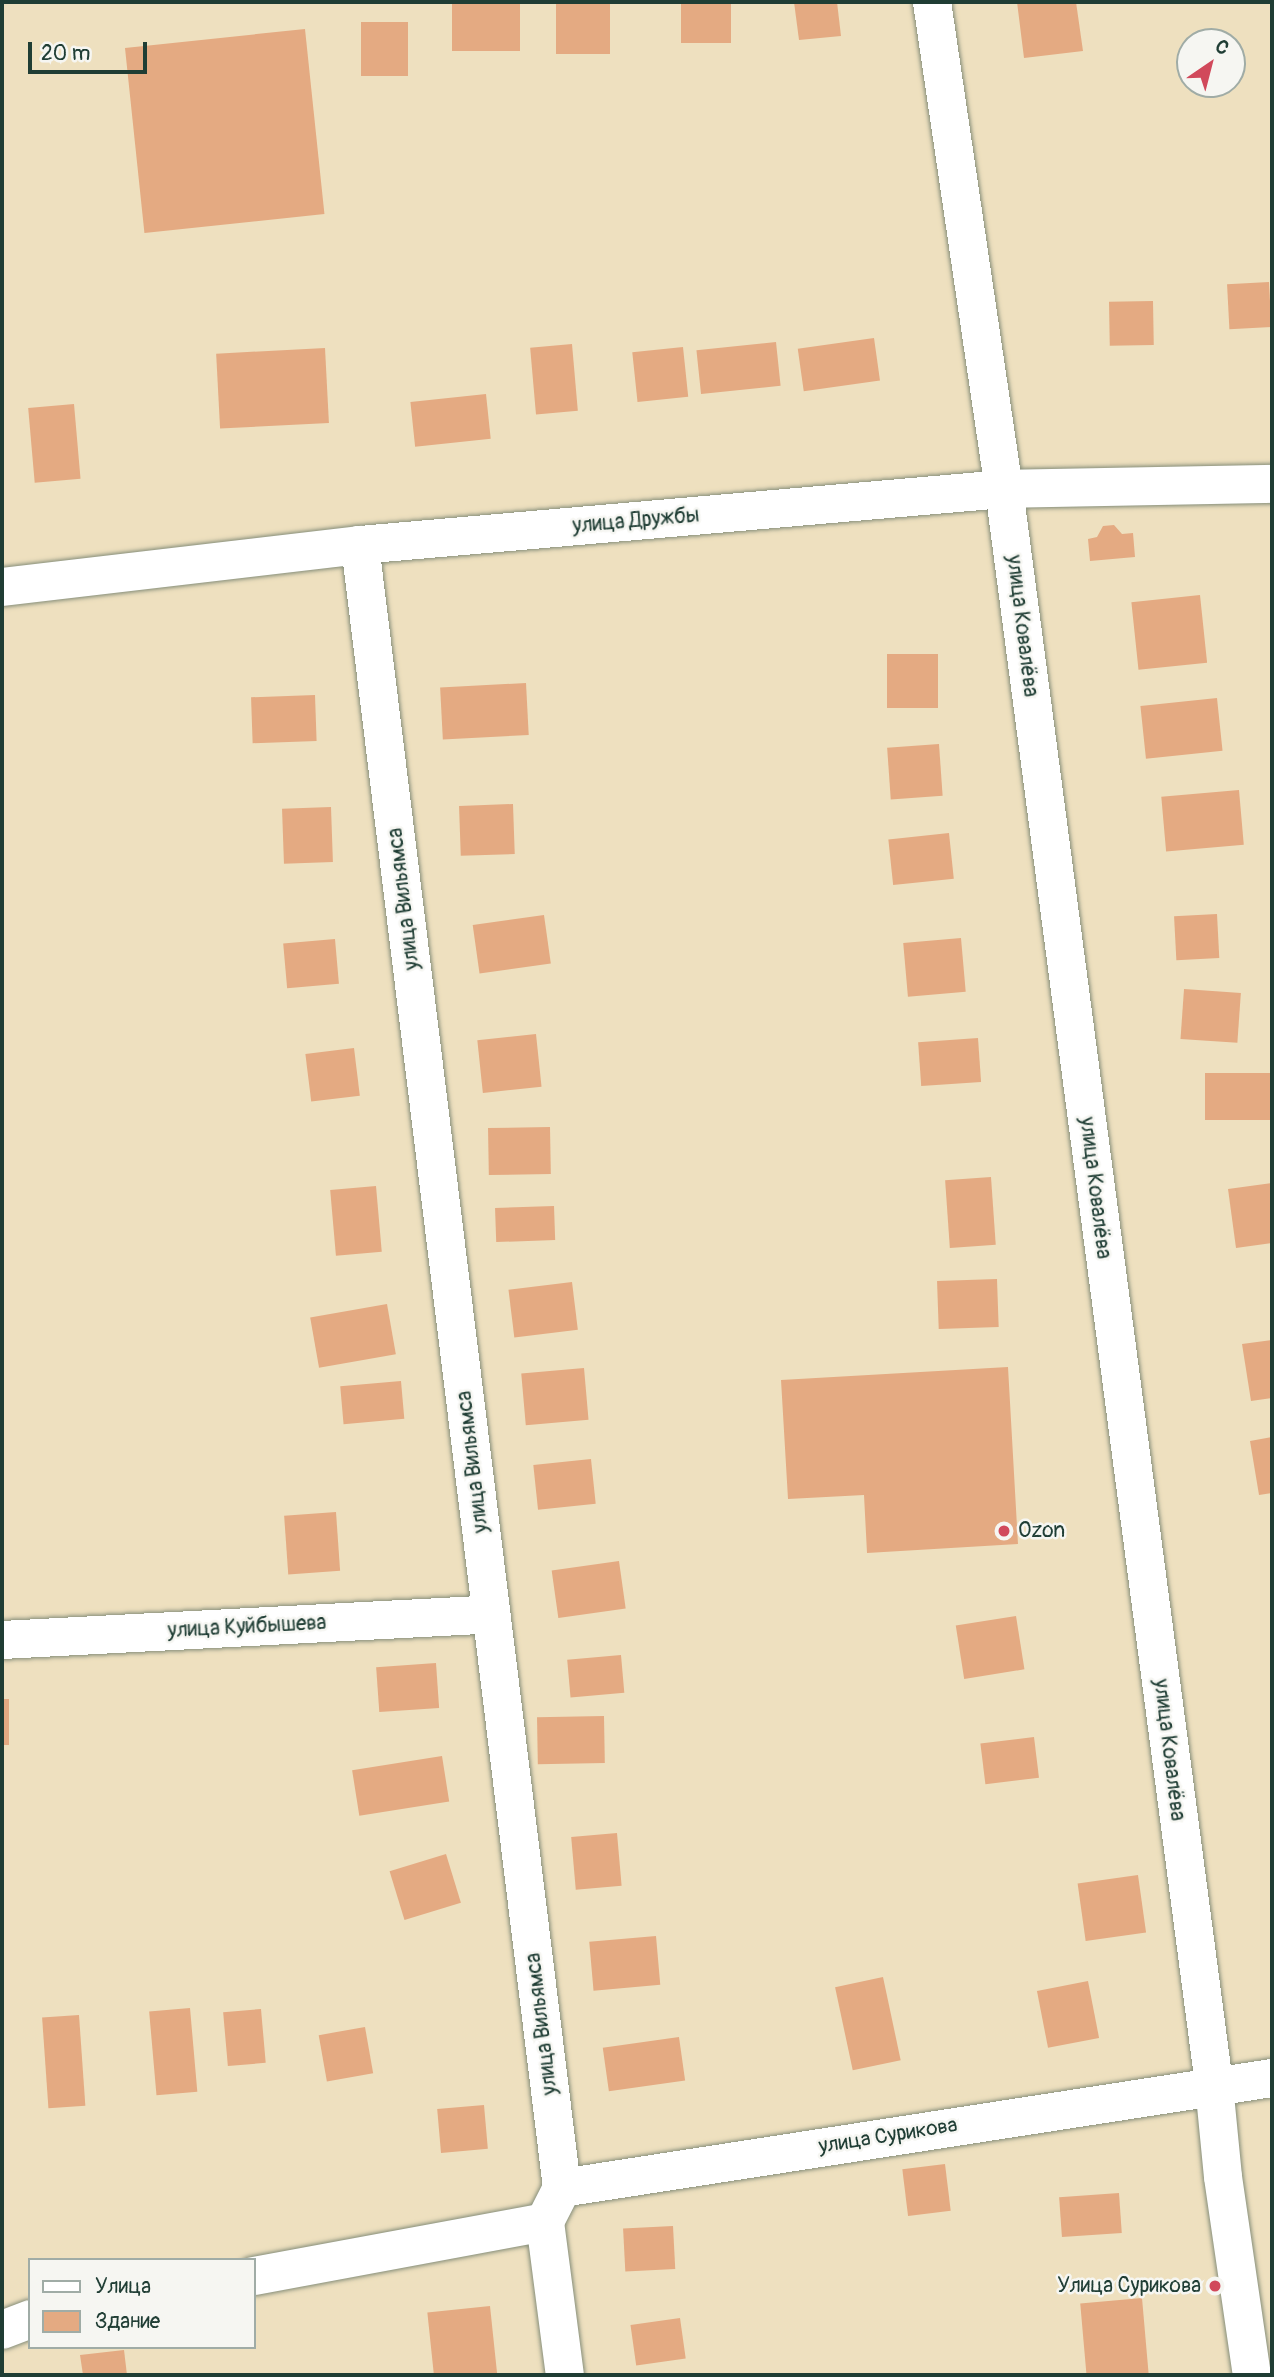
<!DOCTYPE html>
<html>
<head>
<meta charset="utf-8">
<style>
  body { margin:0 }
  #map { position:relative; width:1274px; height:2377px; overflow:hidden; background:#eee0bf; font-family:Pangolin,sans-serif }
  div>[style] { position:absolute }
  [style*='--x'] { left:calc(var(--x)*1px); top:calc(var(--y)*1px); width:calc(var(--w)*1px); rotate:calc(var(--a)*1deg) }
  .building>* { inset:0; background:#e4aa82; transform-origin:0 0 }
  .roads { filter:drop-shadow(0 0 2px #868e7a) drop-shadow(0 0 2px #868e7a) }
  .minor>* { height:38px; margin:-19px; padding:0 19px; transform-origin:19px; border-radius:19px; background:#fff }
  .dots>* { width:19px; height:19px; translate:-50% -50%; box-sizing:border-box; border:4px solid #f6f6f2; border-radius:50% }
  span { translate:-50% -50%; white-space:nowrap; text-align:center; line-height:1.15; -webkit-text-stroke:5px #f6f6f2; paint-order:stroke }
  .street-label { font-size:21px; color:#1f3d34 }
  .poi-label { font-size:21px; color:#1f3d34 }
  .left { translate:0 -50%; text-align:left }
  .right { translate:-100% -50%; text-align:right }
  .frame { position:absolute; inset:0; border:4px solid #1f3d34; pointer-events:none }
  .legend { position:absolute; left:28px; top:2258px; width:228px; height:91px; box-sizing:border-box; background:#f6f6f2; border:2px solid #a0aca6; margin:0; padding:9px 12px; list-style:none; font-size:21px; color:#1f3d34 }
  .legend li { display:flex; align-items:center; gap:14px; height:35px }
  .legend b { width:35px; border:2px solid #a0aca6 }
  .north { position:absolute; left:1176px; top:28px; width:70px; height:70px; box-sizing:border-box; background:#f6f6f2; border:2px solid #a0aca6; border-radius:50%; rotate:35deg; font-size:19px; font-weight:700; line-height:28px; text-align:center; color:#1f3d34 }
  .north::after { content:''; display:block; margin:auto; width:24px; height:32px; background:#d1495b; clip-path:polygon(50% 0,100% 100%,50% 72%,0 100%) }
  .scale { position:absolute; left:28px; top:42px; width:119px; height:32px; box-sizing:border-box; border:4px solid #1f3d34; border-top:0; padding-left:9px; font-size:21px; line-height:24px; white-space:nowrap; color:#1f3d34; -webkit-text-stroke:5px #f6f6f2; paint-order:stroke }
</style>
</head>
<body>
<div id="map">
  <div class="building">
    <div style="left:452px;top:2px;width:68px;height:49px"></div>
    <div style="left:556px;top:2px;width:54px;height:52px"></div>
    <div style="left:681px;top:2px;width:50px;height:41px"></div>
    <div style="clip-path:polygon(794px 2px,837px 2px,841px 36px,799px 40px)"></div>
    <div style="clip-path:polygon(1017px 2px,1076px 2px,1083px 51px,1024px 58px)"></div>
    <div style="left:361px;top:22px;width:47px;height:54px"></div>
    <div style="left:305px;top:29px;width:186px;height:181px;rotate:84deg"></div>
    <div style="left:1269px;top:282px;width:45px;height:42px;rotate:87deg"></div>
    <div style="left:1153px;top:301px;width:44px;height:44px;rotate:89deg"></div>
    <div style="left:874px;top:338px;width:43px;height:77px;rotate:82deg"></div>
    <div style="left:776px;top:342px;width:44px;height:80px;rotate:84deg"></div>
    <div style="left:572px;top:344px;width:67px;height:42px;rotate:85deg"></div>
    <div style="left:683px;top:347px;width:50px;height:51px;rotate:84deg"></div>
    <div style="left:325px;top:348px;width:75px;height:109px;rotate:87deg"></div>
    <div style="left:486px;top:394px;width:45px;height:76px;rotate:84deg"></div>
    <div style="left:74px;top:404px;width:75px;height:46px;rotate:85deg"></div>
    <div style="clip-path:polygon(1114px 525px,1122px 534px,1133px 533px,1135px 557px,1090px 561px,1088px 539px,1097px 537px,1103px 526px)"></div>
    <div style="left:1200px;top:595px;width:68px;height:69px;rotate:84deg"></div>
    <div style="left:887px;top:654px;width:51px;height:54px"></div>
    <div style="left:526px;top:683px;width:52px;height:86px;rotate:87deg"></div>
    <div style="left:315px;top:695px;width:46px;height:64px;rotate:88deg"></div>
    <div style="left:1217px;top:698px;width:53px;height:77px;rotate:84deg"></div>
    <div style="left:939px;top:744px;width:52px;height:52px;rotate:86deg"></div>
    <div style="left:1239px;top:790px;width:55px;height:78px;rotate:85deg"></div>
    <div style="left:513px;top:804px;width:50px;height:54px;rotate:88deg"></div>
    <div style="left:331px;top:807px;width:55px;height:49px;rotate:88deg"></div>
    <div style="left:949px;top:833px;width:46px;height:61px;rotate:84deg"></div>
    <div style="left:1217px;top:914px;width:44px;height:43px;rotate:87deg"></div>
    <div style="left:544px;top:915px;width:49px;height:72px;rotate:82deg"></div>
    <div style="left:961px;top:938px;width:54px;height:58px;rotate:85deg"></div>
    <div style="left:335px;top:939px;width:45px;height:52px;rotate:85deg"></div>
    <div style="left:1184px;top:989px;width:57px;height:50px;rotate:4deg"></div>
    <div style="left:536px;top:1034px;width:53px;height:59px;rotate:84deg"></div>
    <div style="left:978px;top:1038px;width:44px;height:60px;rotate:86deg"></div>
    <div style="left:354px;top:1048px;width:48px;height:49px;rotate:83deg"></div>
    <div style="left:1272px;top:1073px;width:47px;height:67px;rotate:90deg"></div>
    <div style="left:550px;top:1127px;width:47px;height:62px;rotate:89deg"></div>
    <div style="left:991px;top:1177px;width:68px;height:46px;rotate:86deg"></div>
    <div style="clip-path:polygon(1272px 1183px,1272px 1243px,1236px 1248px,1228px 1189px)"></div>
    <div style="left:376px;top:1186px;width:66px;height:46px;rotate:85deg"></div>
    <div style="left:554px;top:1206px;width:34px;height:59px;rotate:88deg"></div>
    <div style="left:997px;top:1279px;width:48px;height:60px;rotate:88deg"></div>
    <div style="left:572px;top:1282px;width:48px;height:64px;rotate:83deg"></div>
    <div style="left:387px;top:1304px;width:51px;height:78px;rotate:80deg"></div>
    <div style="clip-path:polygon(1272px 1340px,1272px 1398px,1251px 1401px,1242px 1344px)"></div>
    <div style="clip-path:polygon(1008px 1367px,1018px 1544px,867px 1553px,864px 1495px,788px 1499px,781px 1380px)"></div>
    <div style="left:584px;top:1368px;width:52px;height:63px;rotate:85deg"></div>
    <div style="left:401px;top:1381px;width:38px;height:61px;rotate:85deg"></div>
    <div style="clip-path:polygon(1272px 1437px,1272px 1493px,1259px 1495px,1250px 1441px)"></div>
    <div style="left:591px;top:1459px;width:45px;height:58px;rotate:84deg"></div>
    <div style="left:336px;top:1512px;width:59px;height:52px;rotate:86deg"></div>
    <div style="left:619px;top:1561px;width:48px;height:68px;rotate:82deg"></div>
    <div style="left:1016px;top:1616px;width:54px;height:61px;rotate:81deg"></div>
    <div style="left:621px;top:1655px;width:38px;height:54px;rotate:85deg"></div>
    <div style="left:436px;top:1663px;width:45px;height:60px;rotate:86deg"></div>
    <div style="left:2px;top:1699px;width:7px;height:46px"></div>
    <div style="left:604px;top:1716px;width:47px;height:67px;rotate:89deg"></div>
    <div style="left:1034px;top:1737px;width:41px;height:54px;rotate:83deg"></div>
    <div style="left:442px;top:1756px;width:46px;height:91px;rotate:81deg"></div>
    <div style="left:617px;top:1833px;width:53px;height:46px;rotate:85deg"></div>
    <div style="left:446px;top:1854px;width:51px;height:59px;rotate:73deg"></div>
    <div style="left:1138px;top:1875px;width:58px;height:61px;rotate:82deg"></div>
    <div style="left:656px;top:1936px;width:49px;height:67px;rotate:85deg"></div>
    <div style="left:883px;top:1977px;width:85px;height:49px;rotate:78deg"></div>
    <div style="left:1088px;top:1981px;width:58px;height:52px;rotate:79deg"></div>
    <div style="left:190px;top:2008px;width:84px;height:41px;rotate:85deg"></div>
    <div style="left:261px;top:2009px;width:54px;height:38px;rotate:85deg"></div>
    <div style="left:79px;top:2015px;width:91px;height:37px;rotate:86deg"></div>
    <div style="left:365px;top:2027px;width:47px;height:47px;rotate:80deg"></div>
    <div style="left:679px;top:2037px;width:44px;height:77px;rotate:82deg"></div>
    <div style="left:484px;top:2105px;width:44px;height:47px;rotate:85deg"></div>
    <div style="left:945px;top:2164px;width:47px;height:43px;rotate:83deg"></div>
    <div style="left:1119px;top:2193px;width:40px;height:60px;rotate:86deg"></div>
    <div style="left:673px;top:2226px;width:43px;height:50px;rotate:87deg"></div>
    <div style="left:1142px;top:2298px;width:77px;height:62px;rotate:85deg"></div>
    <div style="left:490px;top:2306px;width:69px;height:63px;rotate:84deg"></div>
    <div style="left:680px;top:2318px;width:41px;height:50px;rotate:82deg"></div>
    <div style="clip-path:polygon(124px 2350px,127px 2375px,83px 2375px,80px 2355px)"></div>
  </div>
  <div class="roads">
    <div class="minor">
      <div style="--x:932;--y:2;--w:492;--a:81.6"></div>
      <div style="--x:1004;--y:489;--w:1610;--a:82.5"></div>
      <div style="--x:1214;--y:2085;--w:92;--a:84.4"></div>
      <div style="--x:1223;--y:2177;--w:200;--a:81.7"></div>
      <div style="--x:360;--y:545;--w:1655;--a:82.99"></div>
      <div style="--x:562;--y:2188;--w:38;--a:117"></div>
      <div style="--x:545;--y:2222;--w:154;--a:82.6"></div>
      <div style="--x:2;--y:587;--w:360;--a:-6.7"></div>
      <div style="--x:360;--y:545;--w:646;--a:-4.97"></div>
      <div style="--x:1004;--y:489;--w:268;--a:-1.1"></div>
      <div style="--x:2;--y:1640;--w:490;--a:-3"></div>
      <div style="--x:562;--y:2188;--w:718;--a:-8.81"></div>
      <div style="--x:254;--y:2276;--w:296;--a:-10.5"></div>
      <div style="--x:2;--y:2330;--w:30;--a:-21"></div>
    </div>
  </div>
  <div class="dots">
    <div style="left:1004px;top:1531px;background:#d1495b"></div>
    <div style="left:1215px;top:2286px;background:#d1495b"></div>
  </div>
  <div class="street-label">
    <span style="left:636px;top:521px;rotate:-5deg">улица Дружбы</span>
    <span style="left:1022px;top:626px;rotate:83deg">улица Ковалёва</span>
    <span style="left:404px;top:899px;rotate:-97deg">улица Вильямса</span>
    <span style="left:1095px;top:1188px;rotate:83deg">улица Ковалёва</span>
    <span style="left:473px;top:1462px;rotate:-97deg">улица Вильямса</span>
    <span style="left:247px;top:1627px;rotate:-3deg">улица Куйбышева</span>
    <span style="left:1169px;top:1750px;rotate:83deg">улица Ковалёва</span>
    <span style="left:542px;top:2024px;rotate:-97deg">улица Вильямса</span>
    <span style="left:888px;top:2136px;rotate:-9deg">улица Сурикова</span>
  </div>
  <div class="poi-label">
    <span class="left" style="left:1018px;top:1531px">Ozon</span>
    <span class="right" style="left:1201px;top:2286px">Улица Сурикова</span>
  </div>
  <div class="frame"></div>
  <ul class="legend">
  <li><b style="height:9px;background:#fff"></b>Улица</li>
  <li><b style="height:19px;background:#e4aa82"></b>Здание</li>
  </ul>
  <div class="north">С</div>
  <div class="scale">20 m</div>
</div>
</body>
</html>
